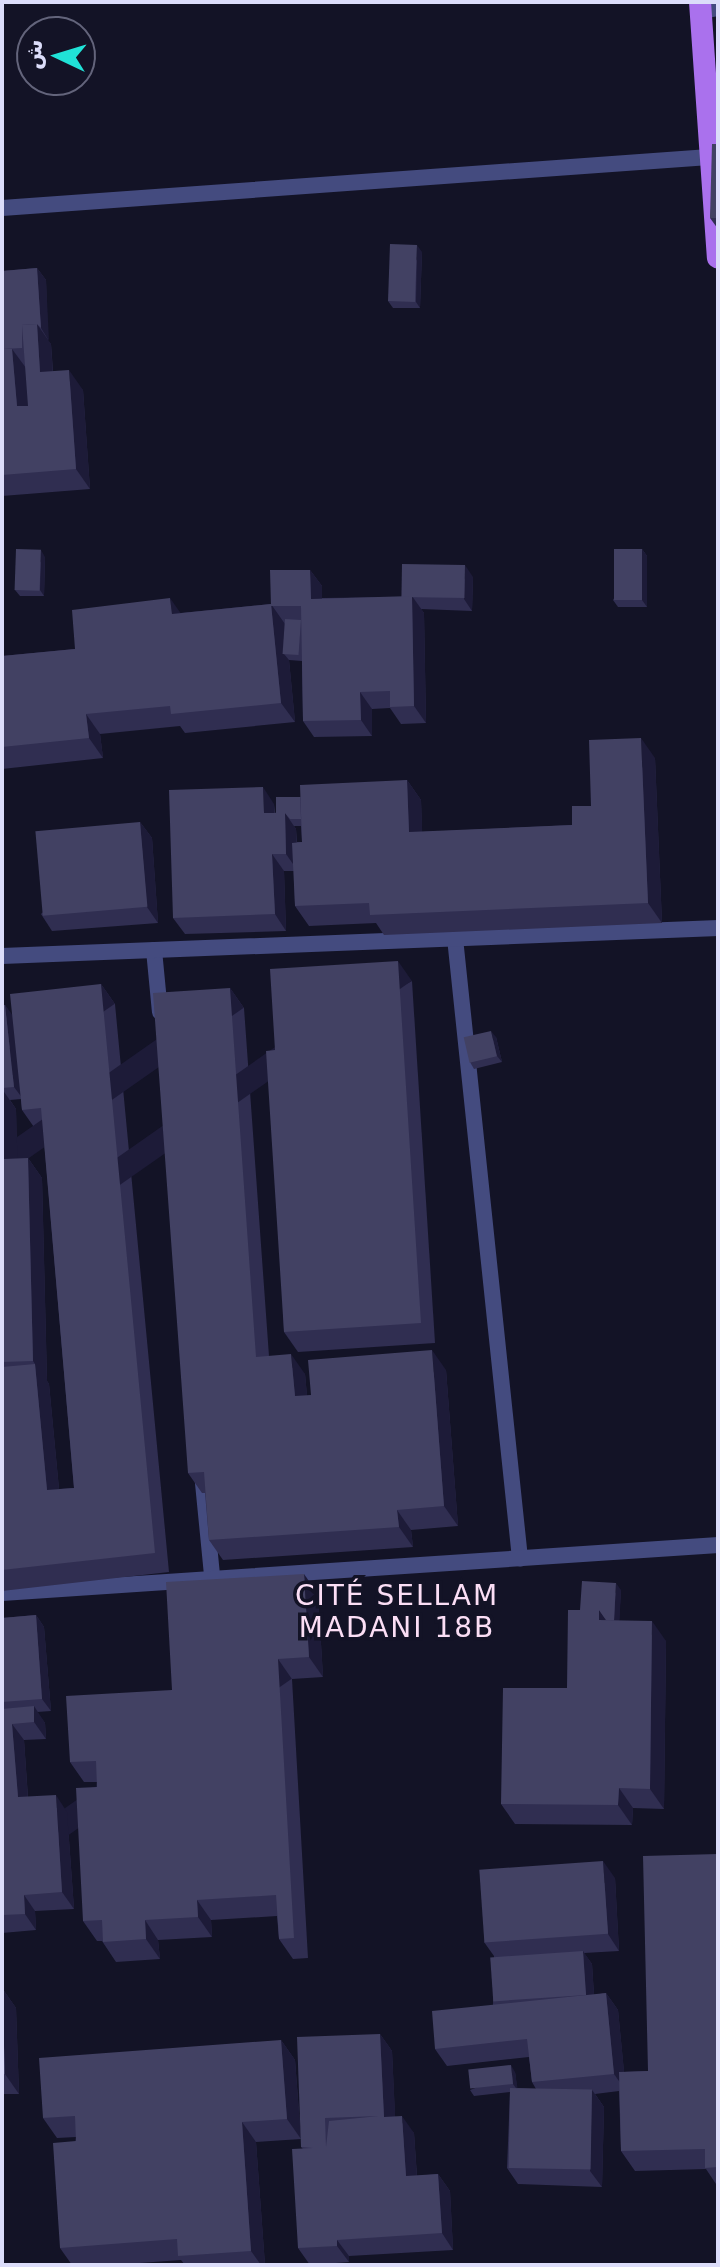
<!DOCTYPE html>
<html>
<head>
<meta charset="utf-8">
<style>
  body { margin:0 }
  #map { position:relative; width:720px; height:2267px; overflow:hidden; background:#131326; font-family:"DejaVu Sans",Cairo,sans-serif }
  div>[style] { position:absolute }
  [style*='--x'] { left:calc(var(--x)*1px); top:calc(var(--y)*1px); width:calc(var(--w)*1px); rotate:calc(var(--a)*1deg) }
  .minor>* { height:16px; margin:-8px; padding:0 8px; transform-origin:8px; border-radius:8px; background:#444b7f }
  .primary>* { height:22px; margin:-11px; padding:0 11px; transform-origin:11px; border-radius:11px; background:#aa71ed }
  .wall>* { inset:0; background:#302e51 }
  .shaded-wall>* { inset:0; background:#1d1b38; transform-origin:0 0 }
  .building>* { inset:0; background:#424163; transform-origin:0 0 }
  span { translate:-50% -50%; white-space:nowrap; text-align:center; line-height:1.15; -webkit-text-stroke:7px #131326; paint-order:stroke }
  .quarter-label { font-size:28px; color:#fbdef5; letter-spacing:2px }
  .frame { position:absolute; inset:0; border:4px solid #dcddfa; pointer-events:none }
  .north { position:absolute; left:16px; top:16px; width:80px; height:80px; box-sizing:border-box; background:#131326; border:2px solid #63647b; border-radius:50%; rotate:274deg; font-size:22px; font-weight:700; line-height:32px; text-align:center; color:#dcddfa }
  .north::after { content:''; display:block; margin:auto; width:28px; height:36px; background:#20e2d7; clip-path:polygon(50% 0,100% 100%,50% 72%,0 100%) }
</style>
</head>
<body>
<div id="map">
  <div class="minor">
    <div style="--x:700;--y:11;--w:18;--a:-9"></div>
    <div style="--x:2;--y:208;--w:709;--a:-4.13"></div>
    <div style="--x:455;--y:938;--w:624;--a:84.02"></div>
    <div style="--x:154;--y:950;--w:62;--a:84.5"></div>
    <div style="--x:2;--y:956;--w:717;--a:-2.24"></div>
    <div style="--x:202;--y:1473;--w:102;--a:84.4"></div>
    <div style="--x:2;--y:1593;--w:718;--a:-3.84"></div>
  </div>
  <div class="primary">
    <div style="--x:700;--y:2;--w:256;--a:86"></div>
  </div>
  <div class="wall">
    <div style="clip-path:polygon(718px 144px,718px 229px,710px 218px)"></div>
    <div style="clip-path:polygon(422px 252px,420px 308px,393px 308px,388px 301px)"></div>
    <div style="clip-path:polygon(37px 268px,46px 280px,48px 341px,51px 344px,53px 371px,83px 390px,90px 489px,2px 496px,2px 271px)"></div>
    <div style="clip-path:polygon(642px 549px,647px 556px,647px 607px,618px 607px,613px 600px)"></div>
    <div style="clip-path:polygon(45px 557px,44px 596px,20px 596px,15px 590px)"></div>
    <div style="clip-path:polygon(310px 570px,322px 586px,322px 598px,402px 597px,473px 577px,472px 611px,421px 609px,424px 613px,426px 723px,401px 724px,390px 708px,372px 709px,372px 736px,314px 737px,303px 721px,302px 661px,289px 660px,295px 722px,185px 733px,180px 726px,100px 734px,103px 758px,2px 769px,2px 656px,75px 649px,181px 613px,271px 604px)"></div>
    <div style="clip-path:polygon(evenodd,655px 758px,662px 923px,384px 935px,376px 923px,309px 926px,295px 906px,294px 871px,284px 871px,286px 931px,185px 934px,173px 918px,274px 804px,275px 813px,300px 797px,407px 780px,421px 800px,422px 832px,572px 825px,591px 806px,655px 758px,294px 826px,301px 826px,302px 842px,297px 842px,296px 829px,294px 826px)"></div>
    <div style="clip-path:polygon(140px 822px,152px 838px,158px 923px,52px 931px,41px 914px)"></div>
    <div style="clip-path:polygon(412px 981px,435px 1343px,298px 1352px,284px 1332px,275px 1050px)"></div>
    <div style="clip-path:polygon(evenodd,101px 984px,115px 1004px,169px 1572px,2px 1591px,2px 1006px,5px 1005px,12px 1016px,101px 984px,21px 1099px,22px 1110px,36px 1130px,43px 1129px,74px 1488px,59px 1489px,49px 1384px,47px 1381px,42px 1178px,28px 1158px,17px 1159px,16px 1109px,10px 1100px,21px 1099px)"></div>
    <div style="clip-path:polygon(230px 988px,244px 1008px,269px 1356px,305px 1374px,307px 1396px,446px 1370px,458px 1526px,411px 1530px,413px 1547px,223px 1560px,209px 1540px,205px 1493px,202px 1493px,188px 1473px)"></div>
    <div style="clip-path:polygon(496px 1037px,502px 1062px,474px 1069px,470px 1062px)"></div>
    <div style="clip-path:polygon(621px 1590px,619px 1621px,666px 1641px,664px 1809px,633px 1808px,632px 1825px,515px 1824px,501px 1804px,567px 1688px,580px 1610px)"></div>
    <div style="clip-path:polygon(318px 1594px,323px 1677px,292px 1679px,308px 1958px,293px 1959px,279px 1939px,277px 1916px,211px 1920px,212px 1937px,158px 1940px,160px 1959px,116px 1962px,102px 1941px,97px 1941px,83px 1921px,97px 1782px,84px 1782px,70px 1762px,172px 1690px)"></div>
    <div style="clip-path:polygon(36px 1615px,44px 1627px,51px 1711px,37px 1712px,45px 1723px,46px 1739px,24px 1740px,28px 1797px,67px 1812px,74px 1909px,35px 1911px,36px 1930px,2px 1933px,2px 1618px)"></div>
    <div style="clip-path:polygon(718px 1854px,718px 2187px,706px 2169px,635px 2171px,621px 2151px,619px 2091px,595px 2094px,604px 2107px,602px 2187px,518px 2184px,507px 2168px,510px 2092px,474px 2096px,470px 2090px,515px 2072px,517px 2088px,536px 2089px,532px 2082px,529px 2057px,447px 2066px,435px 2049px,493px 2005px,494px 1956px,484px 1942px,615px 1878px,619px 1951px,584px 1953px,592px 1964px,594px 1995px,606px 1993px,618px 2010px,624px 2072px,648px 2071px)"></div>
    <div style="clip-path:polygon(2px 1988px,16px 2008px,19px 2094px,2px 2094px)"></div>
    <div style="clip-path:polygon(380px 2034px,392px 2051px,395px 2117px,414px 2133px,417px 2176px,438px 2174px,450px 2191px,453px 2250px,349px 2256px,349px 2262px,310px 2265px,298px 2248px,303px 2149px,301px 2147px)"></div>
    <div style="clip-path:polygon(281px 2040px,295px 2060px,301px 2139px,256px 2142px,265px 2265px,185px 2265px,181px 2260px,112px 2265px,72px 2265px,60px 2248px,76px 2137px,57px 2138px,43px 2118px)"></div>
  </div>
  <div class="shaded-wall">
    <div style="clip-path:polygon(417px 245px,422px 252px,420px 308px,416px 302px)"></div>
    <div style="clip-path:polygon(37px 268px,46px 280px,49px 341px,41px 328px)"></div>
    <div style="clip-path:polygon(37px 324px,51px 344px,54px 392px,40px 372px)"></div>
    <div style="clip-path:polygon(12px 349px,26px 368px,31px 426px,17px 406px)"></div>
    <div style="clip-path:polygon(69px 370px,83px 390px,90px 489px,76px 469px)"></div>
    <div style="clip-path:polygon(642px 549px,647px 556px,647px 607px,642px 600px)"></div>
    <div style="clip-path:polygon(41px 550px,45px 557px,44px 596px,40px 590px)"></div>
    <div style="clip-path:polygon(465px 565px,473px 577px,472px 611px,464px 599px)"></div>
    <div style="clip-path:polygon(310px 570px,322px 586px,322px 615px,311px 599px)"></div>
    <div style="clip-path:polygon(412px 596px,424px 613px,426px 723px,414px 706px)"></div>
    <div style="clip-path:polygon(170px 598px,184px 618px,172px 614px)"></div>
    <div style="clip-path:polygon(271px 604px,285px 624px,284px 654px,289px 660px,295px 722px,281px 703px)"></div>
    <div style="clip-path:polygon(360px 692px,372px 709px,372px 736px,361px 720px)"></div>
    <div style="clip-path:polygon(86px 714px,100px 734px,103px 758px,89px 738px)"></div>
    <div style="clip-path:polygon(641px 738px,655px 758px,662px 923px,648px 903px)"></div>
    <div style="clip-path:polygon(407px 780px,421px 800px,423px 852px,409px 832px)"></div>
    <div style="clip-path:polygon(263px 787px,274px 804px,275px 830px,264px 813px)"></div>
    <div style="clip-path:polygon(285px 813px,296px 829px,298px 871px,286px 854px)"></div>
    <div style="clip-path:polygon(140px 822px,152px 838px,158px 923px,147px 907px)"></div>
    <div style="clip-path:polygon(272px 854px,284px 871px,286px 931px,275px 914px)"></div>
    <div style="left:398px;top:961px;width:24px;height:363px;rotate:55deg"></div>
    <div style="left:101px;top:984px;width:24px;height:572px;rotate:55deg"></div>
    <div style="left:230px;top:988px;width:24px;height:370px;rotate:55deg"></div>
    <div style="clip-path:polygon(5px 1005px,14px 1017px,23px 1099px,14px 1087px)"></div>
    <div style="clip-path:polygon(491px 1031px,496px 1037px,502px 1062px,497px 1056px)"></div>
    <div style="clip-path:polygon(2px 1089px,16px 1109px,18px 1179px,4px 1159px)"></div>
    <div style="clip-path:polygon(28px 1158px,42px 1178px,47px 1381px,49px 1384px,61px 1510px,47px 1490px,35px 1364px,33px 1361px)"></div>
    <div style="clip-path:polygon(432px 1350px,446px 1370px,458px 1526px,444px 1506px)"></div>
    <div style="clip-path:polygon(291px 1354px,305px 1374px,309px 1416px,295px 1396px)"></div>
    <div style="clip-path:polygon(397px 1510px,411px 1530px,413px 1547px,399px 1527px)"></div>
    <div style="clip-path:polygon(304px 1574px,318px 1594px,323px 1677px,309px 1657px)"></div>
    <div style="clip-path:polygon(616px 1583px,621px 1590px,619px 1630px,614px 1624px)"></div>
    <div style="clip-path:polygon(599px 1610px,613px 1630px,599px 1620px)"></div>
    <div style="clip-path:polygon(36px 1615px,44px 1627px,51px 1711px,42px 1699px)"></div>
    <div style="clip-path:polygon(652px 1621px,666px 1641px,664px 1809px,650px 1789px)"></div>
    <div style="left:278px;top:1659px;width:24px;height:279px;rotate:55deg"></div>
    <div style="clip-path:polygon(34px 1706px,45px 1723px,46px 1739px,34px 1722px)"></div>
    <div style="clip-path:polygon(12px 1724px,24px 1740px,29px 1814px,18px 1797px)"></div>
    <div style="clip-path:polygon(619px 1788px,633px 1808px,632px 1825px,618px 1805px)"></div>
    <div style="clip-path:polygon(56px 1795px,67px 1812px,74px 1909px,62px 1892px)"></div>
    <div style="clip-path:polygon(603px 1861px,615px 1878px,619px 1951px,608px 1934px)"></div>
    <div style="clip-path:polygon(24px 1895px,35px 1911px,36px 1930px,25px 1914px)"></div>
    <div style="clip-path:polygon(197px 1900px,211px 1920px,212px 1937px,198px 1917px)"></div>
    <div style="clip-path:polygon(145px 1920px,158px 1940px,160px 1959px,146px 1939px)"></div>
    <div style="clip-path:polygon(583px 1951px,592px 1964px,595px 2011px,586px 1999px)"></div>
    <div style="clip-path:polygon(2px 1988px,16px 2008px,19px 2094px,5px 2074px)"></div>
    <div style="clip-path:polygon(606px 1993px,618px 2010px,626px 2091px,614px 2074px)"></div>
    <div style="clip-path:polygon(380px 2034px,392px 2051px,396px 2134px,384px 2117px)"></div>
    <div style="clip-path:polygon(281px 2040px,295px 2060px,301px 2139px,287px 2119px)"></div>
    <div style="clip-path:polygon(511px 2065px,515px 2072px,518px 2091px,513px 2084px)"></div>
    <div style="clip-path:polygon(592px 2090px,604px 2107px,602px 2187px,590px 2171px)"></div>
    <div style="clip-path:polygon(402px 2116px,414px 2133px,418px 2193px,406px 2176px)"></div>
    <div style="clip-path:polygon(242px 2122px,256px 2142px,265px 2265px,261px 2265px,251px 2251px)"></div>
    <div style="clip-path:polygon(438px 2174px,450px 2191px,453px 2250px,442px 2233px)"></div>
    <div style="clip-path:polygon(337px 2240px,349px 2256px,349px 2262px,337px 2246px)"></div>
  </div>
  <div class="building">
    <div style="clip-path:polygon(712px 144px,718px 144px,718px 218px,710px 218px)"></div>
    <div style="left:390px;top:244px;width:27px;height:57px;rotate:2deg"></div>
    <div style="clip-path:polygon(37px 268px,41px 328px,37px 324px,22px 325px,22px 348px,2px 349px,2px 271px)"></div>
    <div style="clip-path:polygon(37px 324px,40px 372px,69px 370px,76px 469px,2px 475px,2px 349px,12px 349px,17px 406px,28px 406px,22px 325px)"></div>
    <div style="left:16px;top:549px;width:25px;height:41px;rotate:2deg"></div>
    <div style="left:614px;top:549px;width:28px;height:51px"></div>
    <div style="left:402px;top:564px;width:63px;height:33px;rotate:1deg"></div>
    <div style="clip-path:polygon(270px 570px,310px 570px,311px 599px,412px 596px,414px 706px,390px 707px,390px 691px,360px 692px,361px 720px,303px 721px,301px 606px,271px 606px)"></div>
    <div style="clip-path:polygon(170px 598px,172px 614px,271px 604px,281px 703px,171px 714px,170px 706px,86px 714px,89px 738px,2px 747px,2px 656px,75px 649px,72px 610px)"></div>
    <div style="left:285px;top:619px;width:16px;height:35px;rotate:4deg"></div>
    <div style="clip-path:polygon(641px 738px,648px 903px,370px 915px,369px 903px,295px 906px,292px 843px,302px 842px,300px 785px,407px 780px,409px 832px,572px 825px,572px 806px,591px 806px,589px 740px)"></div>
    <div style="clip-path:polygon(263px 787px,264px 813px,285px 813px,286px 854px,272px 854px,275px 914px,173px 918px,169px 790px)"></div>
    <div style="clip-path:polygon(276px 797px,300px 797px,301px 819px,290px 819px,285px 813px,276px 813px)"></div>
    <div style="left:140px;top:822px;width:85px;height:105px;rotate:85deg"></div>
    <div style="clip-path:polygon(398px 961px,421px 1323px,284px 1332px,266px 1051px,275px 1050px,270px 969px)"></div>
    <div style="clip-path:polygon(101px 984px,155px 1553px,2px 1570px,2px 1367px,35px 1364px,47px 1490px,74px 1488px,41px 1108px,22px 1110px,10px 994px)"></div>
    <div style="clip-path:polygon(230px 988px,256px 1357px,291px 1354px,295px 1396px,311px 1395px,308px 1360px,432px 1350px,444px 1506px,397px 1510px,399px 1527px,209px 1540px,204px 1472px,188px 1473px,153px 993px)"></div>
    <div style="clip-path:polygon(5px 1005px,14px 1087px,2px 1088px,2px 1006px)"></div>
    <div style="left:491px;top:1031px;width:26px;height:28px;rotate:77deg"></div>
    <div style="clip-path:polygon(2px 1089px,4px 1159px,28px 1158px,33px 1361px,2px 1362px)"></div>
    <div style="clip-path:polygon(304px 1574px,309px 1657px,278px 1659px,294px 1938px,279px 1939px,276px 1895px,197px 1900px,198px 1917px,145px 1920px,146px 1939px,103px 1942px,102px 1920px,83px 1921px,76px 1788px,97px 1787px,96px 1761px,70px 1762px,66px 1696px,172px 1690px,166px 1582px)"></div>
    <div style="clip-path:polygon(582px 1581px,616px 1583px,614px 1620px,606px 1620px,599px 1610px,580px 1610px)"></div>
    <div style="clip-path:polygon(568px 1610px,599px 1610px,599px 1620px,652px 1621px,650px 1789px,619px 1788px,618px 1805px,501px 1804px,503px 1688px,567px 1688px)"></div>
    <div style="clip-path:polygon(36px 1615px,42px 1699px,2px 1702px,2px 1618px)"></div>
    <div style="clip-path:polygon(34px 1706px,34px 1722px,12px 1724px,18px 1797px,56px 1795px,62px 1892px,24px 1895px,25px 1914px,2px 1915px,2px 1709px)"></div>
    <div style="clip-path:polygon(718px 1854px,718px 2167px,705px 2168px,705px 2149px,621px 2151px,619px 2072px,648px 2071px,643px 1856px)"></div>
    <div style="left:603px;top:1861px;width:73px;height:124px;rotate:86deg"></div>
    <div style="left:583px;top:1951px;width:44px;height:93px;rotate:86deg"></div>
    <div style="clip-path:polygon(2px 1988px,5px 2074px,2px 2074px)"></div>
    <div style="clip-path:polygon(606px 1993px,614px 2074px,532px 2082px,527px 2039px,435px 2049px,432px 2011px)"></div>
    <div style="clip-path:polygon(evenodd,380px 2034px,384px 2117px,402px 2116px,406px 2176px,438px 2174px,442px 2233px,337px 2240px,337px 2246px,298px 2248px,292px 2149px,313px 2148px,301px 2147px,297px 2037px,380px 2034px,379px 2116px,329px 2121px,326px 2147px,325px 2118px,379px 2116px)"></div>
    <div style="clip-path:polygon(281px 2040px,287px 2119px,242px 2122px,251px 2251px,178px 2256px,177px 2239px,60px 2248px,53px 2143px,76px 2141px,75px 2116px,43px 2118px,39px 2058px)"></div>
    <div style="left:511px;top:2065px;width:19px;height:43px;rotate:84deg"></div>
    <div style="left:510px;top:2088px;width:82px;height:80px;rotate:1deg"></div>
  </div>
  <div class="quarter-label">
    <span style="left:397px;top:1612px">CITÉ SELLAM<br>MADANI 18B</span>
  </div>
  <div class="frame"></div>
  <div class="north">ش</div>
</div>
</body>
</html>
